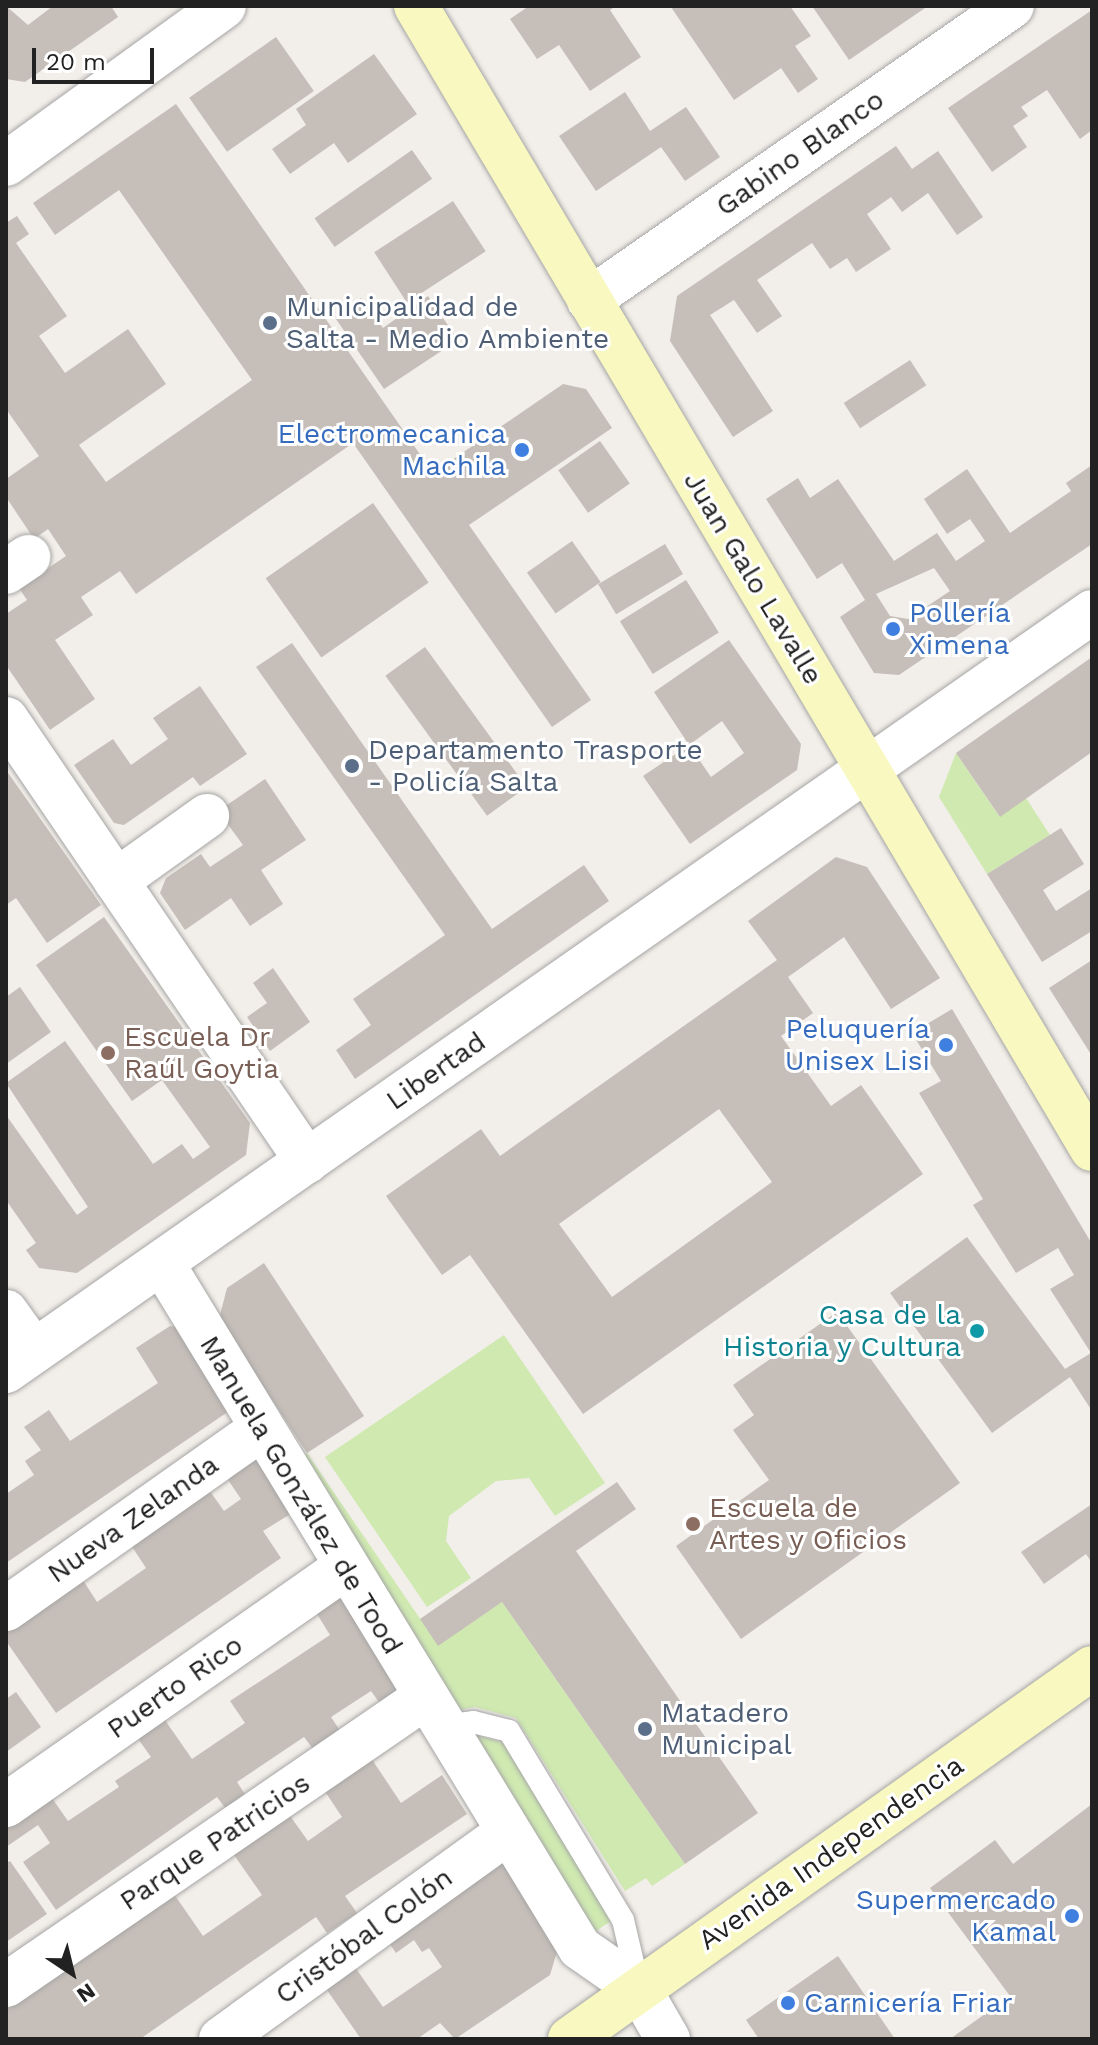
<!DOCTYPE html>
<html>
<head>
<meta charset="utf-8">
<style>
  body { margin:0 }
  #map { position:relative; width:1098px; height:2045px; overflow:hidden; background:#f2eee9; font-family:"Work Sans",sans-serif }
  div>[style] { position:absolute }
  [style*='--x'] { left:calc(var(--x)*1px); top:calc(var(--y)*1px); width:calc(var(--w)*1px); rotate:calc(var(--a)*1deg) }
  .grass>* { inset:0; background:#cfe9b1 }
  .building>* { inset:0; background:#c6beb8; transform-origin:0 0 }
  .roads { filter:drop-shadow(0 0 2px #a6a6a6) drop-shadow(0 0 2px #a6a6a6) }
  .lane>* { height:22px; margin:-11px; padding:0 11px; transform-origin:11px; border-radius:11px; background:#fff }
  .street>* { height:44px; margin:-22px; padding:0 22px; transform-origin:22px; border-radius:22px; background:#fff }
  .secondary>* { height:44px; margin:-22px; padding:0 22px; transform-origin:22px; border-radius:22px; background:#f8f8c0 }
  .dots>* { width:22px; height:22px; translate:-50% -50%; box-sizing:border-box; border:4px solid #fff; border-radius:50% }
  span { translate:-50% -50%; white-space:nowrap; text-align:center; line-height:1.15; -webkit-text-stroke:6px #fff; paint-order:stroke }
  .street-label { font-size:28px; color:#222 }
  .service-label { font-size:28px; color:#4e5e75 }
  .left { translate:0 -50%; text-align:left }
  .shop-label { font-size:28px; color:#366cbe }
  .right { translate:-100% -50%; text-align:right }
  .education-label { font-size:28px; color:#785e54 }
  .culture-label { font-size:28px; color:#0d838f }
  .frame { position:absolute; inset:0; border:8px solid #222; pointer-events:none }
  .north { position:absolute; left:32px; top:1933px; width:80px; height:80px; -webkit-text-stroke:6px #fff; paint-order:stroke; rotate:145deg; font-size:22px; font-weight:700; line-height:32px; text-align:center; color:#222 }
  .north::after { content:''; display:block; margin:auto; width:28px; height:36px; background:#222; clip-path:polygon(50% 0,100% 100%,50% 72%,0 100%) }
  .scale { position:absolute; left:32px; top:48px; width:122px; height:36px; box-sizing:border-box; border:4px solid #222; border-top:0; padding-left:10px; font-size:24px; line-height:28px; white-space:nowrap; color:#222; -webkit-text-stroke:6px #fff; paint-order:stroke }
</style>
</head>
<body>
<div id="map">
  <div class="grass">
    <div style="clip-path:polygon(956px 753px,999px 816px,1026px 798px,1050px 835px,987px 874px,939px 797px)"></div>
    <div style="clip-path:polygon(504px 1335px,605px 1483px,555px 1516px,529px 1478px,496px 1481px,449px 1516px,446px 1541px,471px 1578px,427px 1607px,325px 1457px)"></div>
    <div style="clip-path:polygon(307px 1453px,438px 1645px,502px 1602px,685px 1864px,652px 1886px,646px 1878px,625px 1891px,516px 1718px,475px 1707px,448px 1712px,292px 1463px)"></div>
    <div style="clip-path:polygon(472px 1734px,505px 1743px,614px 1919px,581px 1941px)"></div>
  </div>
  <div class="building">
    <div style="clip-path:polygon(6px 6px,28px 25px,53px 6px,111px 6px,118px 17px,25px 82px,6px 79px)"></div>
    <div style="clip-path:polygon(529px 6px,616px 6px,610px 10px,641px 57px,590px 91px,559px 45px,537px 59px,510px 19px)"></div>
    <div style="clip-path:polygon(790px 6px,811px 36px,795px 46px,818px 79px,798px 93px,781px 68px,734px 100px,671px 7px)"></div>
    <div style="clip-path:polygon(812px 6px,928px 6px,849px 60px)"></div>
    <div style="clip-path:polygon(1092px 10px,1092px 130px,1080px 139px,1047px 90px,1021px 107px,1028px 116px,1013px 126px,1027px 147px,992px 172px,948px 108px)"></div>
    <div style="left:276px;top:37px;width:66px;height:106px;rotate:55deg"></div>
    <div style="clip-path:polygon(374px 54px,417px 114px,348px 163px,334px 143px,290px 174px,272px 149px,306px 125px,296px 109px)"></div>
    <div style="clip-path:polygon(625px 92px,650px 131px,686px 107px,720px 157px,685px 181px,661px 147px,596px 191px,559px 136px)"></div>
    <div style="clip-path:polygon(176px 104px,433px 473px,563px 384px,586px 389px,612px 428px,469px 525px,591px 700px,552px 727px,353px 443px,136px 594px,120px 571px,81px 597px,93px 615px,55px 640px,95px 699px,50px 730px,6px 665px,6px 614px,27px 600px,19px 588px,66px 556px,48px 529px,34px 539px,6px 497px,6px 479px,39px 456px,6px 409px,6px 223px,17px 216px,29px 234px,16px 243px,67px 316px,39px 336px,65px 373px,128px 329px,166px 384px,79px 445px,106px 482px,252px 380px,119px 190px,55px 235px,33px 203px)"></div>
    <div style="clip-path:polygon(896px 146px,912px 169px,938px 151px,983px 217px,957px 235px,928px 193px,902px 212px,891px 197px,867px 214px,891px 249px,856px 272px,847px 258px,830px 269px,812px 243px,757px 280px,782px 316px,757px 333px,734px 300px,710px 315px,773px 411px,733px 437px,670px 341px,677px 296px)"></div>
    <div style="left:412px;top:150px;width:35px;height:119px;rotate:55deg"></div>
    <div style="left:453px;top:201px;width:60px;height:94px;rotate:57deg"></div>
    <div style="clip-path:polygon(428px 296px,458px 340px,384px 389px,336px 319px,361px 298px,383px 328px)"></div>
    <div style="left:910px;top:360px;width:30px;height:79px;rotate:57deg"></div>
    <div style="left:600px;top:441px;width:52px;height:51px;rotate:55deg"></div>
    <div style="clip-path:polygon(evenodd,1092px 465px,1092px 544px,899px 675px,874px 673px,840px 617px,865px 600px,842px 563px,817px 579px,766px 499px,798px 478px,810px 498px,838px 479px,894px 561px,937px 533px,956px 561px,985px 541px,970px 519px,947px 534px,924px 499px,967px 469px,1010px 533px,1071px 491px,1066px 483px,1092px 465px,934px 568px,950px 591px,908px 619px,890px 616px,876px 594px,934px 568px)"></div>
    <div style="left:373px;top:503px;width:97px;height:131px;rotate:55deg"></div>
    <div style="left:572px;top:541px;width:50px;height:55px;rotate:55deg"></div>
    <div style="left:665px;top:544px;width:35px;height:78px;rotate:59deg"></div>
    <div style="left:686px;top:580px;width:62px;height:78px;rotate:58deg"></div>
    <div style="clip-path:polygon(729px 640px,801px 744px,797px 770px,690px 844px,643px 776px,689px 745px,711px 777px,744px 753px,722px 721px,689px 745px,654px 692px)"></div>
    <div style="clip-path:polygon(292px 643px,492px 929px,584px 865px,609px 901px,355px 1079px,336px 1050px,371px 1025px,353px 999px,445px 935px,256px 667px)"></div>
    <div style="left:425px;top:647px;width:173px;height:49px;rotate:54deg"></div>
    <div style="clip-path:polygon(1092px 657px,1092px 752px,1000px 817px,956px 753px)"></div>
    <div style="clip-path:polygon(200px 686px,247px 754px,200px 786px,193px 777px,124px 825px,114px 823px,74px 765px,113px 739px,131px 765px,168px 739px,153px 718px)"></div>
    <div style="clip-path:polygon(6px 770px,101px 905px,47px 943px,16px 898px,6px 905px)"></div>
    <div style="clip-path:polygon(265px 779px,306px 840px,261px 870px,283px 904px,250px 926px,231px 898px,185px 930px,160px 893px,166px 878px,201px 854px,210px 867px,243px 845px,218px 811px)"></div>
    <div style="clip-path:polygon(1061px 828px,1084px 864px,1043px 890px,1056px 911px,1092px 888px,1092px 931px,1042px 962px,987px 874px)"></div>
    <div style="clip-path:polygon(evenodd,836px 857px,867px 867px,940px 978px,891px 1009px,844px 937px,788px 977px,813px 1013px,781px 1036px,831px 1106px,861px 1085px,923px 1174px,583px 1414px,470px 1255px,442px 1275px,386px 1196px,481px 1129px,500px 1156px,777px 960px,748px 921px,836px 857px,719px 1109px,772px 1182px,612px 1297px,559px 1224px,719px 1109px)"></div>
    <div style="clip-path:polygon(104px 917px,250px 1123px,246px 1155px,77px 1273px,39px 1268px,26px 1250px,36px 1243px,6px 1200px,6px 1115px,77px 1215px,88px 1207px,6px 1083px,65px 1041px,153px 1164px,182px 1144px,193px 1159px,210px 1147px,162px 1080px,132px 1101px,36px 965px)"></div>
    <div style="clip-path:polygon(1092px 960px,1092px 1056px,1049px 988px)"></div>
    <div style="clip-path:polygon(273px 968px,310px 1022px,270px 1051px,247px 1017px,267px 1003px,253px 983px)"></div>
    <div style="clip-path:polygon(20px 987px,51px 1032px,6px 1064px,6px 997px)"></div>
    <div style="clip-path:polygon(952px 1009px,1092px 1244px,1092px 1411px,1070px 1377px,992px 1433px,890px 1293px,967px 1237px,1065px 1369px,1091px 1353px,1050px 1289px,1074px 1275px,1058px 1248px,1016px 1273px,973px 1205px,983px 1199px,919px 1093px,941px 1081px,912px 1033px)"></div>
    <div style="clip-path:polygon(264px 1263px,364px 1416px,307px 1453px,219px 1319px,227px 1288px)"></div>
    <div style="clip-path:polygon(837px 1312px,960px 1483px,741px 1639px,676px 1546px,769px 1480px,733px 1430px,754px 1415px,733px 1385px)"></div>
    <div style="clip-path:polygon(170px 1326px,189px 1328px,235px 1407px,6px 1563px,6px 1494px,34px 1475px,25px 1461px,41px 1450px,24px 1427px,49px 1410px,70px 1441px,158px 1383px,136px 1348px)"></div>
    <div style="clip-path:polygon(254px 1456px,292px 1513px,263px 1531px,281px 1558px,56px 1713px,6px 1641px,6px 1629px,81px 1577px,97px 1602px,146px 1568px,129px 1542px,207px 1487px,224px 1511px,241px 1499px,224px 1474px)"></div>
    <div style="clip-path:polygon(617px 1482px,636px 1509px,576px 1551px,758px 1813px,685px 1864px,502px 1602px,438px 1646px,420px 1619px)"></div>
    <div style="clip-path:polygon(1092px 1504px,1092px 1563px,1086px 1554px,1044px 1584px,1021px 1552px)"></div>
    <div style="clip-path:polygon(336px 1591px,401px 1692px,381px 1705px,371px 1691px,331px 1717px,343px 1735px,316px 1753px,304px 1737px,237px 1782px,248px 1799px,229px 1813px,217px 1797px,56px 1910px,23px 1862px,50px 1843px,38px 1825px,6px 1847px,6px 1819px,47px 1791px,68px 1821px,119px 1787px,115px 1781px,151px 1757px,131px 1729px,158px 1710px,192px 1759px,245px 1723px,230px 1701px,330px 1635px,312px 1606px)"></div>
    <div style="clip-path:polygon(16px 1692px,41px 1727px,6px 1752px,6px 1699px)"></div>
    <div style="clip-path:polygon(369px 1755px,401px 1803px,442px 1775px,467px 1814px,345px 1896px,357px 1913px,327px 1933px,316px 1917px,140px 2039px,6px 2039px,6px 2010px,174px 1894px,203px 1936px,262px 1895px,232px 1852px,288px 1813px,308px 1841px,342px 1817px,322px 1787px)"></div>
    <div style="clip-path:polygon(1092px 1804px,1092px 2039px,950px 2039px,1010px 1996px,930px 1888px,995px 1840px,1013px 1864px)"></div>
    <div style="clip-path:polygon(500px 1859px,559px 1945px,550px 1975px,455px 2039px,440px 2023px,417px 2039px,361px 2039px,320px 1980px,350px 1960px,383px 2007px,442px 1967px,429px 1948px,422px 1952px,414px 1940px,396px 1953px,385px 1937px)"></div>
    <div style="clip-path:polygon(10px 1861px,47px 1914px,6px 1942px,6px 1863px)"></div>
    <div style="clip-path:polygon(838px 1956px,895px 2039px,759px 2039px,746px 2020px)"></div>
  </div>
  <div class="roads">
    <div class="lane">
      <div style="--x:441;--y:1726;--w:32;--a:-7"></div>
      <div style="--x:473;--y:1722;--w:37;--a:14"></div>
      <div style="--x:509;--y:1731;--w:221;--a:58.9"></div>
      <div style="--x:623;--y:1920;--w:66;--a:76.8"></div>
    </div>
    <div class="street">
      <div style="--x:6;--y:164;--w:269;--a:-35.9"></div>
      <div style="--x:589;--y:300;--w:515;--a:-34.8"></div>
      <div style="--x:6;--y:572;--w:27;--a:-34"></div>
      <div style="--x:6;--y:719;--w:535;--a:55.75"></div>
      <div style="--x:116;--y:881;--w:112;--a:-35.5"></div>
      <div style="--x:162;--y:1263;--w:802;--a:58.61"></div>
      <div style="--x:580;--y:1948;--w:72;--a:34.8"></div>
      <div style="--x:639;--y:1989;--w:58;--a:59.9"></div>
      <div style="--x:6;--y:1312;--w:48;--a:54.3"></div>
      <div style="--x:6;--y:1371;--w:1325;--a:-34.95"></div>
      <div style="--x:6;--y:1609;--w:311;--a:-35.2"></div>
      <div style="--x:6;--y:1805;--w:413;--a:-35"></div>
      <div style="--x:6;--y:1985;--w:507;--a:-34.47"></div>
      <div style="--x:221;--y:2039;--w:352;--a:-35.8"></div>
    </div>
    <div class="secondary">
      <div style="--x:416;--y:6;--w:1328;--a:59.4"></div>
      <div style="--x:570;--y:2039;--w:640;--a:-35.4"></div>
    </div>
  </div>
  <div class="dots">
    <div style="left:270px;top:323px;background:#5c6f8a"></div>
    <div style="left:522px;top:450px;background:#3f7fe0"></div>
    <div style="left:893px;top:629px;background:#3f7fe0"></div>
    <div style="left:352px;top:766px;background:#5c6f8a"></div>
    <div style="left:946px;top:1045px;background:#3f7fe0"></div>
    <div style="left:108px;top:1053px;background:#8d6e63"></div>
    <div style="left:977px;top:1331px;background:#0f9aa8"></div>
    <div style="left:693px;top:1524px;background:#8d6e63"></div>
    <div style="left:645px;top:1729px;background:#5c6f8a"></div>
    <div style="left:1072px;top:1916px;background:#3f7fe0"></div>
    <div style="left:788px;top:2003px;background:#3f7fe0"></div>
  </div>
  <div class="street-label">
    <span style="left:800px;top:153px;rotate:-35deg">Gabino Blanco</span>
    <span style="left:753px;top:578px;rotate:59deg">Juan Galo Lavalle</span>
    <span style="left:436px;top:1071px;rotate:-35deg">Libertad</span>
    <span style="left:301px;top:1495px;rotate:59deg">Manuela González de Tood</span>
    <span style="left:133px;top:1519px;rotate:-35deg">Nueva Zelanda</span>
    <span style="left:175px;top:1687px;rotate:-35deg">Puerto Rico</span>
    <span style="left:215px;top:1842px;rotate:-34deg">Parque Patricios</span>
    <span style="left:831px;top:1853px;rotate:-35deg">Avenida Independencia</span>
    <span style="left:364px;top:1936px;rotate:-36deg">Cristóbal Colón</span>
  </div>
  <div class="service-label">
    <span class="left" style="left:286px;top:323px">Municipalidad de<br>Salta - Medio Ambiente</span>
    <span class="left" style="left:368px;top:766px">Departamento Trasporte<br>- Policía Salta</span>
    <span class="left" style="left:661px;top:1729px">Matadero<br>Municipal</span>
  </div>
  <div class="shop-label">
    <span class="right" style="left:506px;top:450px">Electromecanica<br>Machila</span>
    <span class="left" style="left:909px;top:629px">Pollería<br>Ximena</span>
    <span class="right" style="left:930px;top:1045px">Peluquería<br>Unisex Lisi</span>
    <span class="right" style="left:1056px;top:1916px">Supermercado<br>Kamal</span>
    <span class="left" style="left:804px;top:2003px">Carnicería Friar</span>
  </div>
  <div class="education-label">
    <span class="left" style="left:124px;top:1053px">Escuela Dr<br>Raúl Goytia</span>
    <span class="left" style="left:709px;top:1524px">Escuela de<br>Artes y Oficios</span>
  </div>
  <div class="culture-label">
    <span class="right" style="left:961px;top:1331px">Casa de la<br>Historia y Cultura</span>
  </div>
  <div class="frame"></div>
  <div class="north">N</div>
  <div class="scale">20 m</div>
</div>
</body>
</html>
